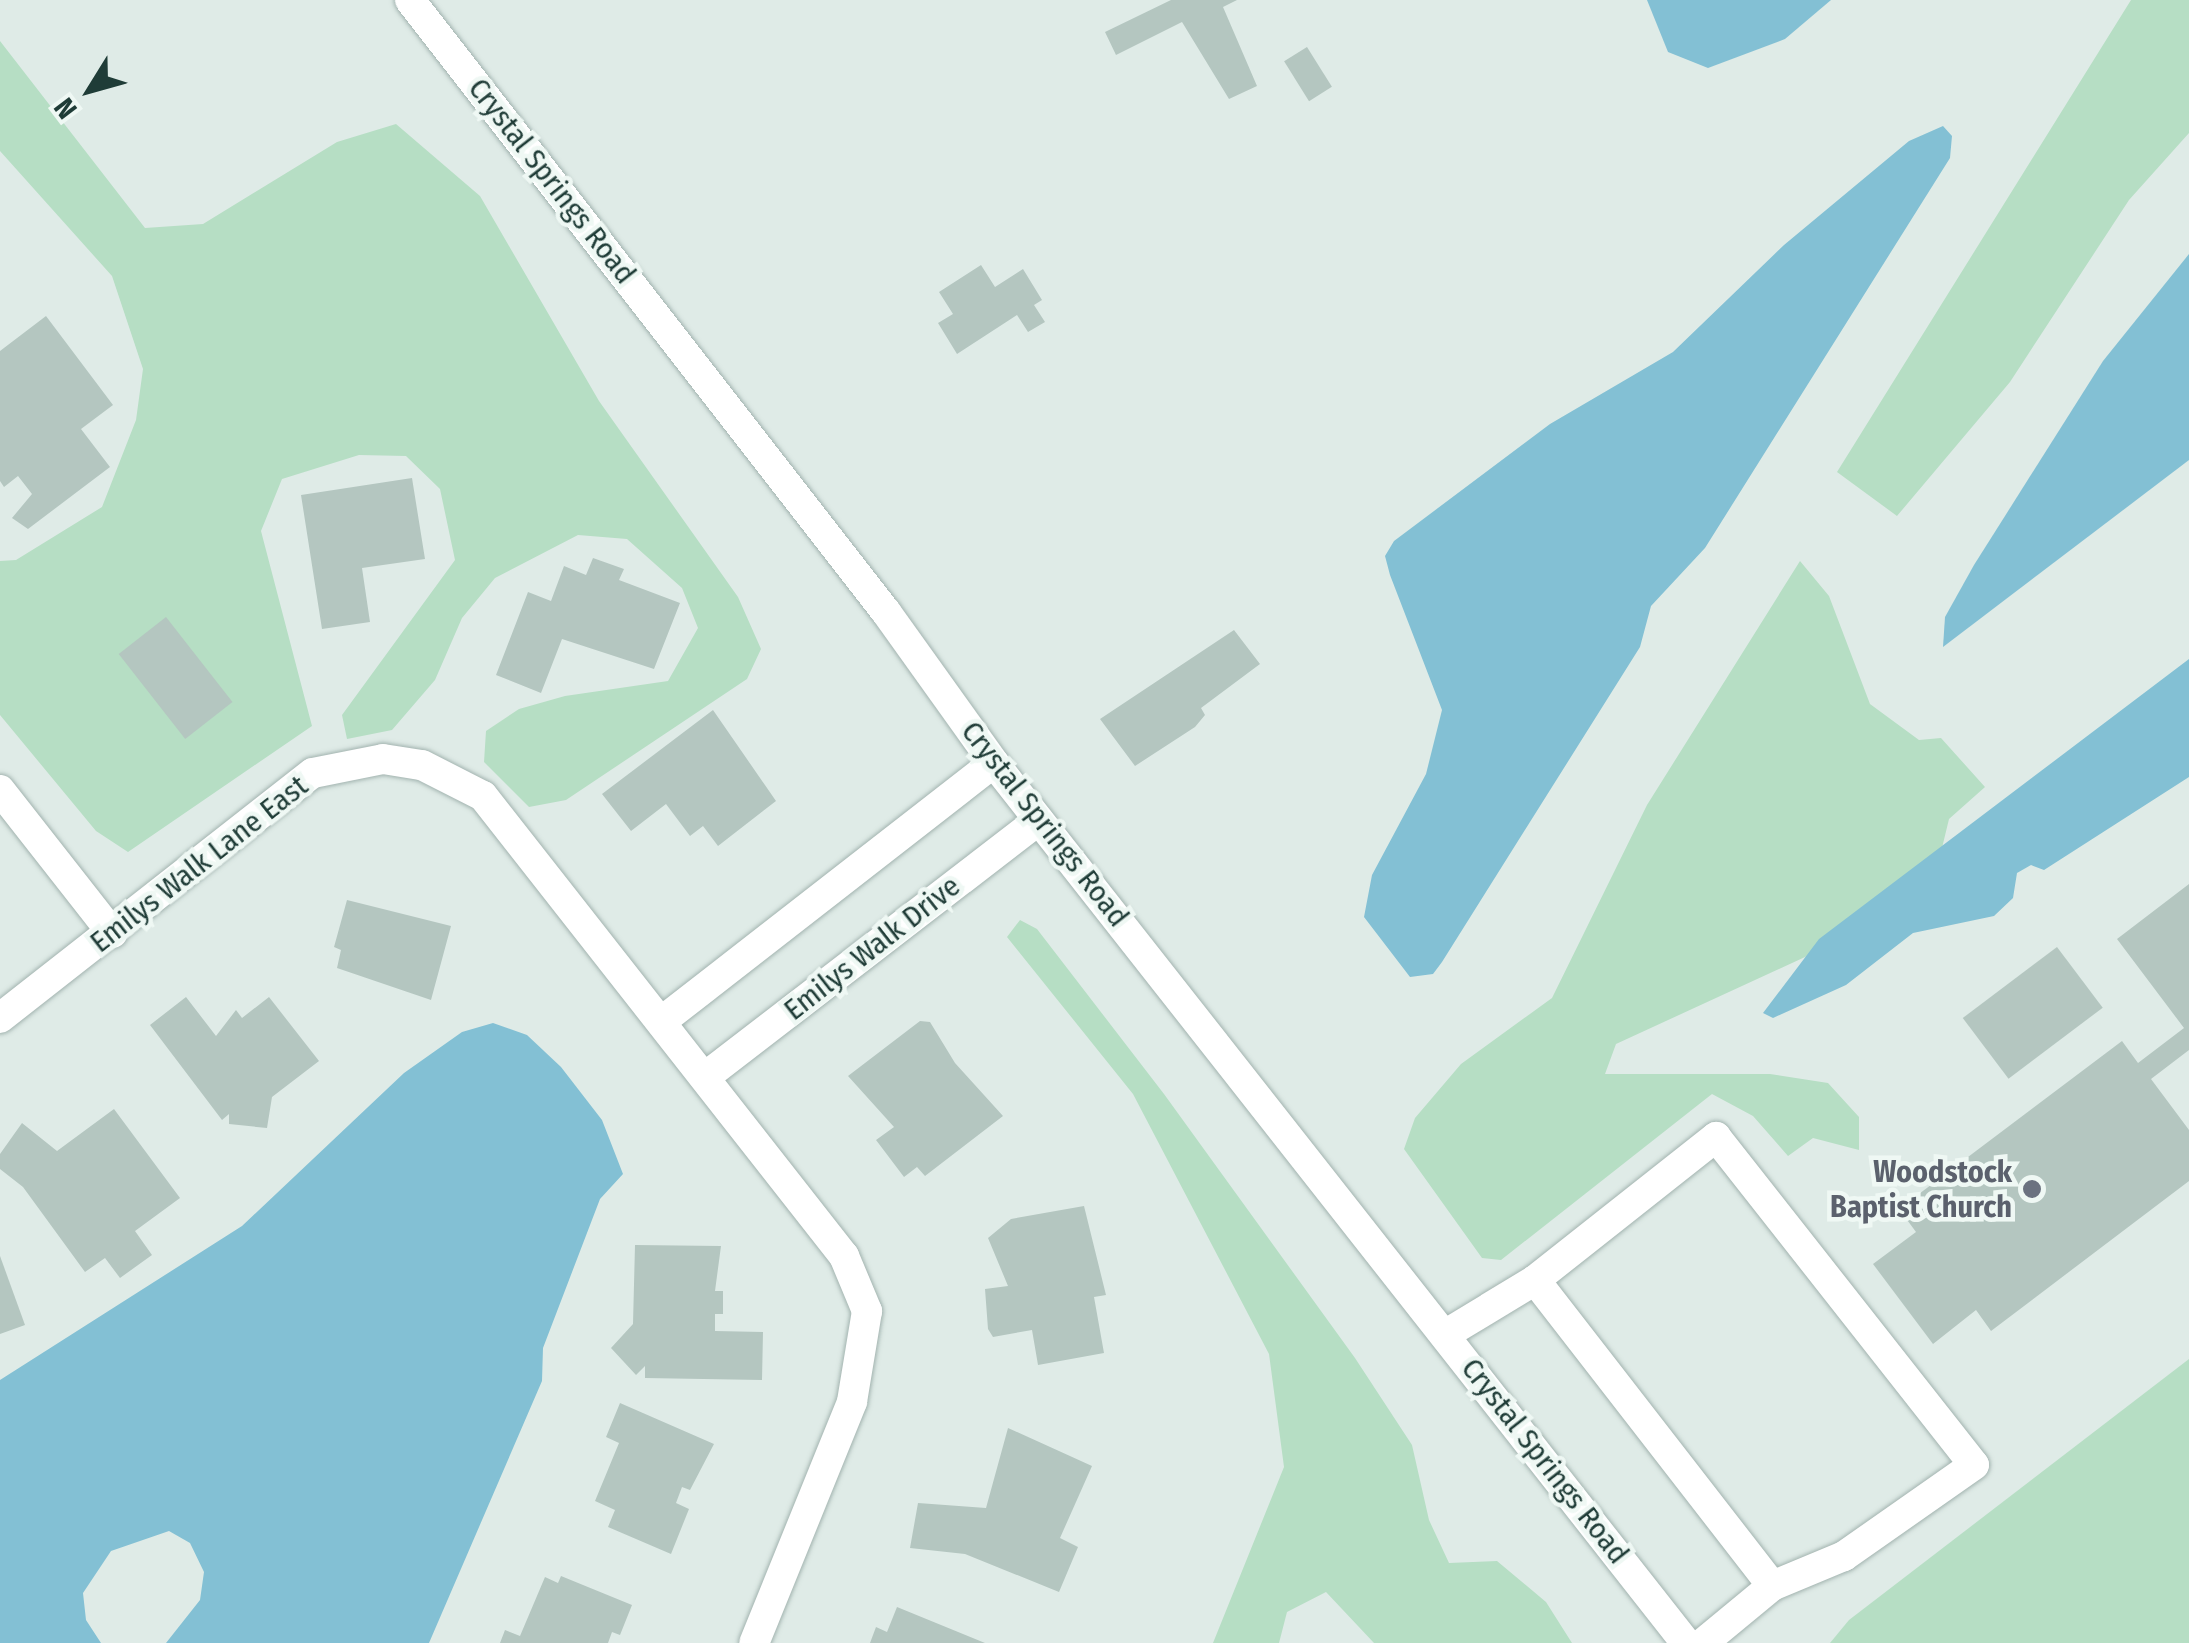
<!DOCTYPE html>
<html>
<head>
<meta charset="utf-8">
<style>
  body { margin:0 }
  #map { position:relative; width:2189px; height:1643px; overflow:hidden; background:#dfebe7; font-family:"Fira Sans Condensed",sans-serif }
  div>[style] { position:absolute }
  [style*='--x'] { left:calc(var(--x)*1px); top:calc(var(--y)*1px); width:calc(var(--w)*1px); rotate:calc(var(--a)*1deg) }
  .green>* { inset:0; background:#b6dec4 }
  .water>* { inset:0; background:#83c0d4 }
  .building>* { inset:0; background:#b4c6c0; transform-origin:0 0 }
  .roads { filter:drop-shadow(0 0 2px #a2b3af) drop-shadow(0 0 2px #a2b3af) }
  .minor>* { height:30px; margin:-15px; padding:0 15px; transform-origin:15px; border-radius:15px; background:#fff }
  .dots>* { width:28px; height:28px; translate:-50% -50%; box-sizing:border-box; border:5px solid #eff8f4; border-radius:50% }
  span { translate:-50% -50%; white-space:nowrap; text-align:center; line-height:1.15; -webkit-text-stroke:9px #eff8f4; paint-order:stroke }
  .street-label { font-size:30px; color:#1f3c37 }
  .worship-label { font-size:30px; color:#5b616d; font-weight:700 }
  .right { translate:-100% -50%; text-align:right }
  .north { position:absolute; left:40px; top:40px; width:100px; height:100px; -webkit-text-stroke:8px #eff8f4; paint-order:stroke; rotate:233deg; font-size:28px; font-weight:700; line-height:40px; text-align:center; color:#1f3c37 }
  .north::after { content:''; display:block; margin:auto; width:35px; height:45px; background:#1f3c37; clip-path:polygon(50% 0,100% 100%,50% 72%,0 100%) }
</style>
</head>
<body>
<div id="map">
  <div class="green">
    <div style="clip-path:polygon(2131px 0,2189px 0,2189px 133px,2129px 200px,2010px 382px,1897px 516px,1837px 472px)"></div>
    <div style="clip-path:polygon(0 41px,145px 228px,203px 224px,337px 142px,396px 124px,480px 196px,599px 401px,738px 597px,761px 649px,747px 679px,566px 800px,529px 807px,484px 762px,486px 731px,519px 709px,565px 696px,668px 681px,698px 628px,682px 588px,627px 539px,578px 535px,495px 578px,462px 618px,435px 680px,392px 730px,347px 739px,342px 715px,455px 560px,440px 489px,406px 456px,359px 455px,282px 479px,261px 531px,312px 726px,128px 852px,96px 831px,0 715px,0 561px,16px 560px,102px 507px,136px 420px,143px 369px,112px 276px,0 151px)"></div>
    <div style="clip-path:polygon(1800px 561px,1829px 596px,1870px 704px,1919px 740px,1941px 738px,1985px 787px,1949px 819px,1942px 848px,1805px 957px,1616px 1044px,1605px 1074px,1770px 1074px,1828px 1083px,1859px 1117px,1859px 1150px,1813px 1138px,1788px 1156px,1753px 1116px,1712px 1094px,1501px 1260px,1482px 1258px,1404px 1149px,1415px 1118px,1461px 1064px,1552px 998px,1647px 805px)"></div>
    <div style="clip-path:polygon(1020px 920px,1037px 929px,1164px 1094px,1355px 1358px,1412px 1445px,1429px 1520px,1449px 1563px,1497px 1561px,1546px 1602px,1572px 1643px,1374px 1643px,1326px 1592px,1287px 1612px,1279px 1643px,1213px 1643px,1284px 1467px,1269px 1354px,1133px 1094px,1007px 937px)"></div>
    <div style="clip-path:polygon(2189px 1359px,2189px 1643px,1830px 1643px,1849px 1620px)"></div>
  </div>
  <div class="water">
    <div style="clip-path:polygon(1647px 0,1831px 0,1785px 39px,1708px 68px,1668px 52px)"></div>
    <div style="clip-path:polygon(1943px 126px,1952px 136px,1950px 158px,1705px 548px,1651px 606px,1640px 647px,1442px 962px,1433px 974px,1410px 977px,1364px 917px,1372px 875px,1426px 774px,1442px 710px,1390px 575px,1385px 556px,1394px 541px,1550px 424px,1673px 352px,1784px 245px,1909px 141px)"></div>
    <div style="clip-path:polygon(2189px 254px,2189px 460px,1943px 647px,1945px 617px,1974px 565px,2103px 361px)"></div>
    <div style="clip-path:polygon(2189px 659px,2189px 777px,2044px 870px,2031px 865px,2017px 873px,2013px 898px,1994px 916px,1913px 933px,1846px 985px,1773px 1018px,1763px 1013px,1819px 939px)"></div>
    <div style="clip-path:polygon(493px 1023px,527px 1035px,561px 1067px,602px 1120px,623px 1174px,600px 1199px,543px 1348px,542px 1381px,429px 1643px,166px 1643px,200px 1600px,204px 1572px,190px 1543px,169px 1531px,111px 1551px,83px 1593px,86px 1620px,101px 1643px,0 1643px,0 1380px,242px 1226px,404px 1073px,462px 1032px)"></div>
  </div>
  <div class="building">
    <div style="clip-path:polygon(1171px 0,1237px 0,1223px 7px,1257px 86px,1229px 99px,1182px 22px,1116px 55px,1105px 32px)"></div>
    <div style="left:1307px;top:47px;width:47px;height:27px;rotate:58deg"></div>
    <div style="clip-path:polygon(981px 265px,995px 287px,1023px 269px,1042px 300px,1034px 305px,1045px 322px,1028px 332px,1017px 315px,957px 354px,938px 323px,953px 314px,939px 292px)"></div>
    <div style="clip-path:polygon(46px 316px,113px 405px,81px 429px,110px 467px,28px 529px,12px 518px,32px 494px,18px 476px,4px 487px,0 481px,0 351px)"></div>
    <div style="clip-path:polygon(412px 478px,425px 559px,362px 568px,370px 622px,322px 629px,301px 495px)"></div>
    <div style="clip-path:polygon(593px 558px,624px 569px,619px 580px,680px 603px,654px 669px,562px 639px,541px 693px,496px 675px,528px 592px,551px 601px,564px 566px,586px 575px)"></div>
    <div style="left:166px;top:617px;width:108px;height:60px;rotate:52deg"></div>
    <div style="clip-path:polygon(1234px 630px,1260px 664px,1201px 708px,1205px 715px,1195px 727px,1135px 766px,1100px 719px)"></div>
    <div style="clip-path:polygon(713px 710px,776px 801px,718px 846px,703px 826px,690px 836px,666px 804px,631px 831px,602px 794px)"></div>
    <div style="clip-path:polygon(2189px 884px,2189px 1050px,2151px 1079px,2189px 1130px,2189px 1181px,1991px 1331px,1976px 1310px,1933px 1344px,1873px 1264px,1916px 1232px,1899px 1209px,2122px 1041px,2138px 1063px,2184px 1028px,2117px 939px)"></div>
    <div style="clip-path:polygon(347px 900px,451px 926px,431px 1000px,337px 968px,341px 950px,334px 947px)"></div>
    <div style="left:2057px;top:947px;width:76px;height:118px;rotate:53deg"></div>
    <div style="clip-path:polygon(186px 997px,216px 1036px,236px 1010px,242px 1018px,269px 997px,319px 1061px,272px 1097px,267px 1128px,229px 1124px,229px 1114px,222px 1120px,150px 1025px)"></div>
    <div style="clip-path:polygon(920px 1021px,930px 1022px,955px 1063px,1003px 1116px,925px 1176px,917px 1167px,904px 1177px,876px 1140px,894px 1127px,848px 1076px)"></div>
    <div style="clip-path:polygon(114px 1109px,180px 1198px,135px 1231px,152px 1255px,120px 1278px,105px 1258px,85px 1272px,23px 1187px,0 1169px,0 1154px,22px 1123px,57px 1151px)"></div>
    <div style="clip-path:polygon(1084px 1206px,1106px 1295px,1094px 1297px,1104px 1353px,1038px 1365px,1032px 1330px,993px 1337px,988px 1329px,985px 1289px,1008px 1286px,988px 1238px,1011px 1219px)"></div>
    <div style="clip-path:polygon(635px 1245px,721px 1246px,715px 1291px,723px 1291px,723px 1314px,715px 1314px,715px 1331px,763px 1332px,762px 1380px,645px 1378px,645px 1366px,636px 1375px,611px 1348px,633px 1324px)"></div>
    <div style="clip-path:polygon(0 1256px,25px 1325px,0 1334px)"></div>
    <div style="clip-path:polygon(620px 1403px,714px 1444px,690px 1490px,682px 1487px,676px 1503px,689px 1509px,671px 1554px,608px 1527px,615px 1510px,595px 1501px,619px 1443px,606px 1437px)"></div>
    <div style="clip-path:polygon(1008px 1428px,1092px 1466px,1060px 1538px,1078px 1547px,1059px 1592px,965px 1554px,910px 1548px,918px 1503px,986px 1508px)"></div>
    <div style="clip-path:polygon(561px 1576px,632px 1605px,620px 1635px,612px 1632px,608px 1643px,500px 1643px,505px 1630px,520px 1636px,545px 1577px,558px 1583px)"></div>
    <div style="clip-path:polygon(897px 1607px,985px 1643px,870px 1643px,876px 1627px,887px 1632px)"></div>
  </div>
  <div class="roads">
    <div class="minor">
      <div style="--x:410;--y:0;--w:775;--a:52.13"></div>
      <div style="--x:886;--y:612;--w:186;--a:54.4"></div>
      <div style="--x:994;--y:763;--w:1119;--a:51.82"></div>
      <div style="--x:0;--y:790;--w:182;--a:51.9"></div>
      <div style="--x:0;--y:1018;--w:397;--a:-38.1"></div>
      <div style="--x:313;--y:773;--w:71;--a:-11.3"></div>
      <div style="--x:383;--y:759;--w:39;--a:9"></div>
      <div style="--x:422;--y:765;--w:68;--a:26.9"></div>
      <div style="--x:483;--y:796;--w:585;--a:51.88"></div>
      <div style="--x:844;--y:1256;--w:60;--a:67.3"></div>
      <div style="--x:867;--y:1311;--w:92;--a:99.4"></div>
      <div style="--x:852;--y:1402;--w:260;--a:112.1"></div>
      <div style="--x:662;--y:1021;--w:420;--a:-37.9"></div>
      <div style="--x:705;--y:1077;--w:421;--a:-37.6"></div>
      <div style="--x:1535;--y:1280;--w:231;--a:-38.3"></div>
      <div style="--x:1716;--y:1137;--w:417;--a:51.8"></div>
      <div style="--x:1974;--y:1465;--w:159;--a:145"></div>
      <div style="--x:1844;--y:1556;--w:78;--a:157.4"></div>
      <div style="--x:1446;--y:1334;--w:104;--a:-31.2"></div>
      <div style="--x:1535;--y:1280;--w:387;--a:52.2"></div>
      <div style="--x:1772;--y:1586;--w:89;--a:140.4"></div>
    </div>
  </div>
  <div class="dots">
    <div style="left:2032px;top:1189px;background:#6b7280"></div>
  </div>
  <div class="street-label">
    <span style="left:552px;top:181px;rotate:52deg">Crystal Springs Road</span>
    <span style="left:1045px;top:824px;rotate:52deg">Crystal Springs Road</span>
    <span style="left:199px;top:864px;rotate:-38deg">Emilys Walk Lane East</span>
    <span style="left:872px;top:948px;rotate:-38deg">Emilys Walk Drive</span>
    <span style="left:1545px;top:1461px;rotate:52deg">Crystal Springs Road</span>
  </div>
  <div class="worship-label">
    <span class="right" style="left:2012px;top:1189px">Woodstock<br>Baptist Church</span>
  </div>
  <div class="north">N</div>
</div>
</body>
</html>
